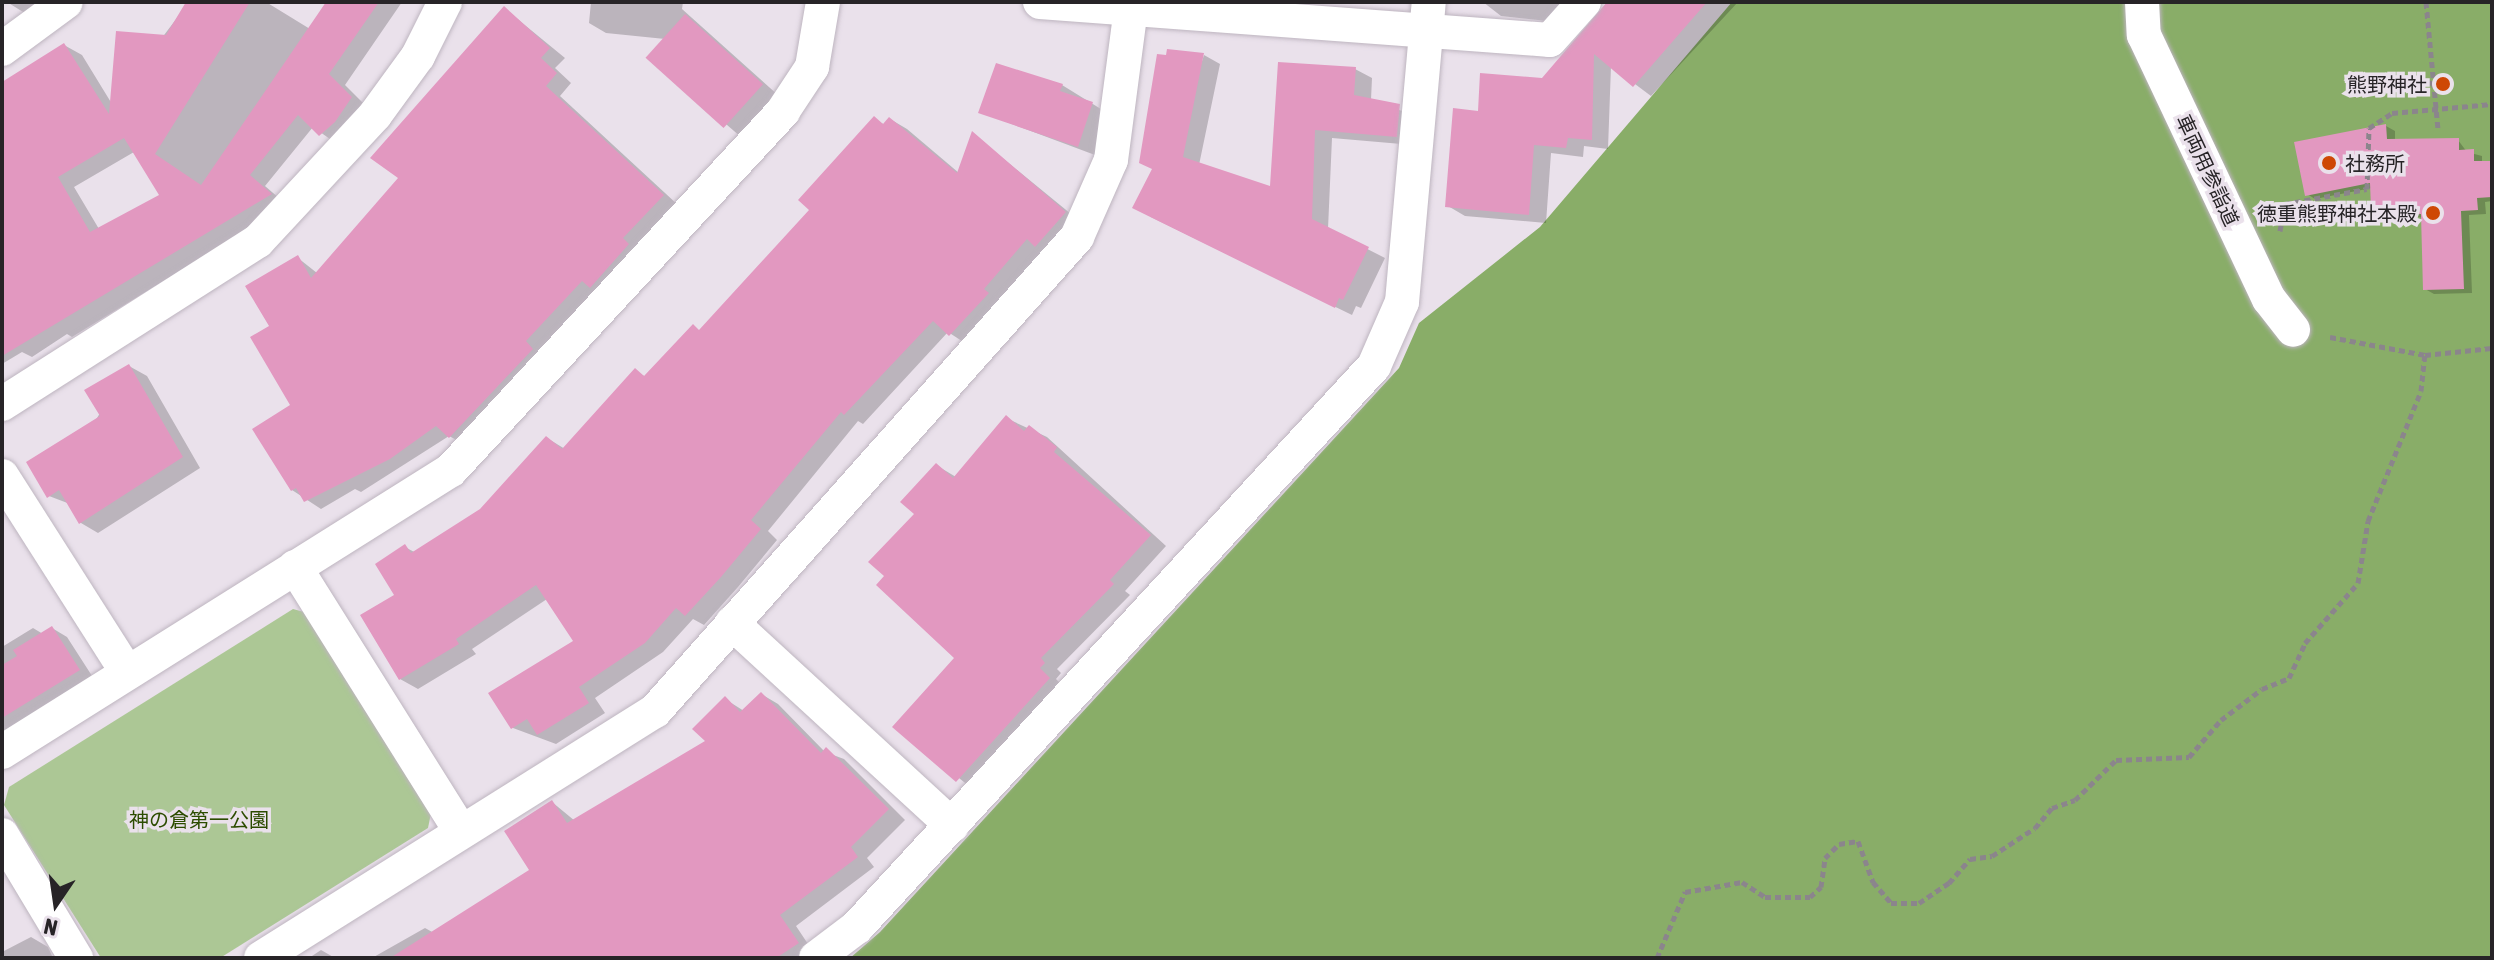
<!DOCTYPE html>
<html>
<head>
<meta charset="utf-8">
<style>
  body { margin:0 }
  #map { position:relative; width:2494px; height:960px; overflow:hidden; background:#eae1eb; font-family:"Asap Condensed","Noto Sans JP",sans-serif }
  div>[style] { position:absolute }
  [style*='--x'] { left:calc(var(--x)*1px); top:calc(var(--y)*1px); width:calc(var(--w)*1px); rotate:calc(var(--a)*1deg) }
  .green>* { inset:0; background:#acc795 }
  .forest>* { inset:0; background:#89ad68 }
  .shadow>* { inset:0; background:#0003 }
  .building>* { inset:0; background:#e298c0; transform-origin:0 0 }
  .path>* { height:5px; margin-top:-2.5px; transform-origin:0; background:repeating-linear-gradient(90deg,#8b858c 0 6px,transparent 0 10px) }
  .roads { filter:drop-shadow(0 0 2px #beb5c0) drop-shadow(0 0 2px #beb5c0) }
  .minor>* { height:34px; margin:-17px; padding:0 17px; transform-origin:17px; border-radius:17px; background:#fff }
  .dots>* { width:22px; height:22px; translate:-50% -50%; box-sizing:border-box; border:4px solid #eae1eb; border-radius:50% }
  span { translate:-50% -50%; white-space:nowrap; text-align:center; line-height:1.15; -webkit-text-stroke:7px #eae1eb; paint-order:stroke }
  .poi-label { font-size:20px; color:#272427 }
  .right { translate:-100% -50%; text-align:right }
  .left { translate:0 -50%; text-align:left }
  .street-label { font-size:20px; color:#272427 }
  .park-label { font-size:20px; color:#2c4c00 }
  .frame { position:absolute; inset:0; border:4px solid #272427; pointer-events:none }
  .north { position:absolute; left:16px; top:864px; width:80px; height:80px; -webkit-text-stroke:6px #eae1eb; paint-order:stroke; rotate:193deg; font-size:22px; font-weight:700; line-height:32px; text-align:center; color:#272427 }
  .north::after { content:''; display:block; margin:auto; width:28px; height:36px; background:#272427; clip-path:polygon(50% 0,100% 100%,50% 72%,0 100%) }
</style>
</head>
<body>
<div id="map">
  <div class="green">
    <div style="clip-path:polygon(293px 609px,311px 614px,432px 808px,428px 828px,220px 958px,101px 958px,4px 805px,9px 787px)"></div>
  </div>
  <div class="forest">
    <div style="clip-path:polygon(1732px 2px,2492px 2px,2492px 958px,850px 958px,880px 932px,1399px 368px,1419px 323px,1540px 227px)"></div>
  </div>
  <div class="shadow">
    <div style="clip-path:polygon(7px 2px,51px 2px,36px 20px)"></div>
    <div style="clip-path:polygon(evenodd,189px 2px,266px 2px,310px 29px,329px 2px,402px 2px,345px 85px,368px 108px,337px 144px,313px 127px,265px 186px,287px 205px,72px 337px,67px 334px,32px 357px,22px 352px,2px 364px,2px 85px,64px 45px,82px 55px,112px 104px,189px 2px,134px 152px,162px 196px,99px 229px,74px 187px,134px 152px)"></div>
    <div style="clip-path:polygon(591px 2px,683px 2px,682px 9px,779px 96px,741px 137px,648px 57px,665px 39px,606px 33px,589px 23px)"></div>
    <div style="clip-path:polygon(1483px 2px,1571px 2px,1565px 23px,1501px 16px)"></div>
    <div style="clip-path:polygon(1609px 2px,1738px 2px,1651px 96px,1611px 66px,1608px 149px,1584px 146px,1583px 157px,1551px 153px,1546px 223px,1465px 216px,1448px 206px,1480px 113px,1543px 80px)"></div>
    <div style="clip-path:polygon(504px 8px,565px 58px,555px 68px,571px 83px,560px 96px,678px 205px,466px 445px,449px 436px,361px 492px,355px 489px,321px 509px,292px 490px,293px 406px,271px 326px,298px 258px,317px 273px,401px 178px)"></div>
    <div style="clip-path:polygon(1204px 55px,1220px 64px,1199px 165px,1272px 189px,1355px 69px,1372px 78px,1371px 100px,1416px 116px,1413px 145px,1332px 138px,1328px 229px,1385px 258px,1361px 308px,1356px 306px,1352px 315px,1151px 217px)"></div>
    <div style="clip-path:polygon(997px 65px,1062px 85px,1109px 114px,1095px 155px,980px 112px)"></div>
    <div style="clip-path:polygon(874px 119px,885px 125px,890px 119px,907px 129px,959px 173px,973px 134px,1082px 223px,968px 345px,948px 332px,863px 424px,858px 421px,768px 531px,777px 540px,738px 587px,704px 625px,693px 619px,663px 652px,595px 698px,605px 713px,556px 744px,513px 728px,491px 694px,575px 641px,547px 599px,472px 649px,476px 654px,418px 689px,400px 679px,397px 596px,405px 547px,416px 553px,481px 511px,547px 438px,565px 449px,635px 371px,646px 377px,700px 331px,812px 210px)"></div>
    <div style="clip-path:polygon(2386px 126px,2395px 131px,2395px 141px,2458px 140px,2467px 152px,2482px 156px,2482px 163px,2492px 163px,2492px 201px,2485px 202px,2486px 214px,2469px 215px,2472px 293px,2434px 294px,2425px 289px,2423px 218px,2373px 207px,2372px 188px,2315px 199px,2307px 194px,2297px 143px)"></div>
    <div style="clip-path:polygon(129px 366px,147px 376px,200px 468px,98px 533px,81px 523px,70px 504px,49px 496px)"></div>
    <div style="clip-path:polygon(1006px 418px,1047px 437px,1166px 546px,1125px 591px,1130px 595px,1057px 669px,1061px 673px,1056px 679px,1066px 689px,974px 790px,895px 727px,957px 658px,887px 576px,936px 465px,956px 477px)"></div>
    <div style="clip-path:polygon(33px 628px,43px 634px,52px 628px,67px 637px,94px 679px,2px 734px,2px 647px)"></div>
    <div style="clip-path:polygon(761px 694px,778px 704px,825px 752px,844px 759px,905px 820px,867px 858px,874px 867px,796px 926px,814px 953px,806px 958px,372px 958px,425px 928px,434px 933px,532px 870px,552px 802px,575px 821px,708px 742px,725px 699px,744px 711px)"></div>
    <div style="clip-path:polygon(31px 937px,48px 947px,53px 958px,2px 958px,2px 952px)"></div>
    <div style="clip-path:polygon(321px 950px,335px 958px,309px 958px)"></div>
  </div>
  <div class="building">
    <div style="clip-path:polygon(evenodd,186px 2px,250px 2px,155px 154px,201px 185px,326px 2px,379px 2px,329px 74px,352px 97px,335px 122px,319px 136px,298px 115px,250px 175px,272px 194px,2px 356px,2px 82px,64px 43px,109px 114px,116px 31px,166px 35px,186px 2px,124px 138px,159px 195px,90px 232px,58px 177px,124px 138px)"></div>
    <div style="clip-path:polygon(1607px 2px,1707px 2px,1633px 87px,1594px 54px,1592px 140px,1568px 138px,1566px 148px,1534px 145px,1529px 215px,1445px 207px,1453px 108px,1478px 111px,1480px 73px,1542px 78px)"></div>
    <div style="clip-path:polygon(504px 6px,550px 48px,541px 58px,557px 73px,546px 86px,664px 195px,623px 238px,629px 244px,590px 288px,582px 281px,526px 341px,533px 349px,449px 438px,436px 426px,390px 459px,304px 502px,296px 488px,291px 491px,252px 429px,290px 405px,250px 337px,269px 326px,245px 286px,298px 255px,311px 278px,398px 178px,370px 158px)"></div>
    <div style="left:685px;top:14px;width:105px;height:59px;rotate:42deg"></div>
    <div style="clip-path:polygon(1167px 49px,1204px 53px,1183px 157px,1270px 186px,1278px 62px,1356px 67px,1354px 95px,1400px 104px,1397px 137px,1315px 130px,1312px 219px,1369px 247px,1343px 300px,1339px 298px,1335px 308px,1132px 208px,1152px 169px,1139px 163px,1157px 54px,1166px 55px)"></div>
    <div style="clip-path:polygon(996px 63px,1063px 84px,1060px 91px,1093px 102px,1078px 147px,978px 113px)"></div>
    <div style="clip-path:polygon(874px 116px,883px 124px,889px 117px,957px 173px,972px 131px,1066px 212px,1035px 247px,1027px 239px,984px 289px,989px 293px,949px 336px,933px 321px,844px 415px,841px 412px,751px 520px,761px 529px,721px 577px,685px 616px,676px 608px,645px 643px,579px 687px,589px 703px,537px 735px,527px 719px,511px 729px,488px 693px,573px 641px,536px 585px,456px 639px,459px 644px,399px 680px,360px 615px,394px 595px,375px 564px,405px 544px,411px 553px,480px 509px,546px 436px,562px 449px,635px 368px,644px 376px,693px 324px,699px 330px,809px 210px,798px 200px)"></div>
    <div style="clip-path:polygon(2386px 124px,2387px 139px,2459px 138px,2459px 150px,2474px 149px,2474px 161px,2492px 161px,2492px 197px,2477px 198px,2478px 210px,2461px 211px,2464px 289px,2423px 290px,2421px 214px,2405px 215px,2405px 207px,2371px 208px,2370px 183px,2305px 196px,2294px 142px)"></div>
    <div style="clip-path:polygon(129px 364px,183px 457px,79px 524px,59px 490px,47px 498px,26px 462px,100px 416px,84px 390px)"></div>
    <div style="clip-path:polygon(1006px 415px,1024px 431px,1029px 425px,1057px 447px,1054px 452px,1151px 535px,1110px 580px,1114px 584px,1041px 658px,1045px 663px,1040px 668px,1050px 678px,956px 782px,892px 727px,954px 658px,876px 585px,884px 576px,868px 562px,914px 514px,900px 502px,936px 463px,953px 478px)"></div>
    <div style="clip-path:polygon(52px 626px,80px 670px,2px 718px,2px 665px,17px 656px,13px 650px)"></div>
    <div style="clip-path:polygon(761px 692px,821px 753px,826px 747px,889px 809px,851px 847px,858px 857px,780px 915px,799px 943px,776px 958px,390px 958px,529px 870px,504px 831px,552px 800px,567px 823px,705px 741px,692px 729px,725px 696px,740px 712px)"></div>
  </div>
  <div class="path">
    <div style="--x:2426;--y:2;--w:127;--a:84.6"></div>
    <div style="--x:2386;--y:78;--w:47;--a:6.1"></div>
    <div style="--x:2280;--y:231;--w:27;--a:-80"></div>
    <div style="--x:2285;--y:204;--w:83;--a:-10.4"></div>
    <div style="--x:2367;--y:189;--w:61;--a:-88.1"></div>
    <div style="--x:2369;--y:128;--w:27;--a:-33"></div>
    <div style="--x:2392;--y:113;--w:100;--a:-5.1"></div>
    <div style="--x:2330;--y:337;--w:97;--a:10.7"></div>
    <div style="--x:2425;--y:355;--w:67;--a:-6"></div>
    <div style="--x:1657;--y:958;--w:72;--a:-67"></div>
    <div style="--x:1685;--y:892;--w:58;--a:-10"></div>
    <div style="--x:1742;--y:882;--w:27;--a:33"></div>
    <div style="--x:1765;--y:897;--w:45;--a:0"></div>
    <div style="--x:1810;--y:897;--w:15;--a:-42"></div>
    <div style="--x:1821;--y:887;--w:29;--a:-82"></div>
    <div style="--x:1825;--y:858;--w:20;--a:-45"></div>
    <div style="--x:1839;--y:844;--w:19;--a:-9"></div>
    <div style="--x:1858;--y:841;--w:44;--a:69.9"></div>
    <div style="--x:1873;--y:882;--w:28;--a:49"></div>
    <div style="--x:1891;--y:903;--w:28;--a:0"></div>
    <div style="--x:1919;--y:903;--w:36;--a:-34"></div>
    <div style="--x:1949;--y:883;--w:32;--a:-49"></div>
    <div style="--x:1970;--y:859;--w:22;--a:-8"></div>
    <div style="--x:1992;--y:856;--w:51;--a:-33.1"></div>
    <div style="--x:2035;--y:828;--w:26;--a:-50"></div>
    <div style="--x:2052;--y:808;--w:24;--a:-19"></div>
    <div style="--x:2075;--y:800;--w:57;--a:-44.3"></div>
    <div style="--x:2116;--y:760;--w:73;--a:-2.4"></div>
    <div style="--x:2189;--y:757;--w:49;--a:-49.1"></div>
    <div style="--x:2221;--y:720;--w:51;--a:-37.1"></div>
    <div style="--x:2262;--y:689;--w:29;--a:-22"></div>
    <div style="--x:2289;--y:678;--w:38;--a:-65"></div>
    <div style="--x:2305;--y:643;--w:80;--a:-48.5"></div>
    <div style="--x:2358;--y:583;--w:63;--a:-80.8"></div>
    <div style="--x:2368;--y:521;--w:140;--a:-67.8"></div>
    <div style="--x:2421;--y:391;--w:36;--a:-84"></div>
  </div>
  <div class="roads">
    <div class="minor">
      <div style="--x:1040;--y:2;--w:511;--a:4.26"></div>
      <div style="--x:1550;--y:40;--w:51;--a:-48.2"></div>
      <div style="--x:2142;--y:2;--w:33;--a:87"></div>
      <div style="--x:2144;--y:35;--w:292;--a:64.7"></div>
      <div style="--x:2269;--y:299;--w:39;--a:52"></div>
      <div style="--x:2;--y:49;--w:79;--a:-36.3"></div>
      <div style="--x:2;--y:404;--w:303;--a:-32.5"></div>
      <div style="--x:258;--y:241;--w:172;--a:-47.1"></div>
      <div style="--x:375;--y:115;--w:73;--a:-53.9"></div>
      <div style="--x:418;--y:56;--w:60;--a:-63.4"></div>
      <div style="--x:2;--y:476;--w:231;--a:57.5"></div>
      <div style="--x:295;--y:567;--w:310;--a:57.9"></div>
      <div style="--x:732;--y:623;--w:299;--a:42.6"></div>
      <div style="--x:2;--y:752;--w:530;--a:-32.13"></div>
      <div style="--x:451;--y:470;--w:489;--a:-47.2"></div>
      <div style="--x:783;--y:111;--w:53;--a:-56.6"></div>
      <div style="--x:812;--y:67;--w:66;--a:-80.4"></div>
      <div style="--x:2;--y:835;--w:144;--a:59"></div>
      <div style="--x:261;--y:958;--w:465;--a:-32.1"></div>
      <div style="--x:655;--y:711;--w:635;--a:-48.32"></div>
      <div style="--x:1077;--y:237;--w:84;--a:-66.2"></div>
      <div style="--x:1111;--y:160;--w:152;--a:-82.5"></div>
      <div style="--x:816;--y:958;--w:51;--a:-37.1"></div>
      <div style="--x:857;--y:927;--w:763;--a:-47.34"></div>
      <div style="--x:1374;--y:366;--w:70;--a:-66.4"></div>
      <div style="--x:1402;--y:302;--w:301;--a:-84.9"></div>
    </div>
  </div>
  <div class="dots">
    <div style="left:2443px;top:84px;background:#ce4805"></div>
    <div style="left:2329px;top:163px;background:#ce4805"></div>
    <div style="left:2433px;top:213px;background:#ce4805"></div>
  </div>
  <div class="poi-label">
    <span class="right" style="left:2427px;top:84px">熊野神社</span>
    <span class="left" style="left:2345px;top:163px">社務所</span>
    <span class="right" style="left:2417px;top:213px">徳重熊野神社本殿</span>
  </div>
  <div class="street-label">
    <span style="left:2208px;top:170px;rotate:65deg">車両用参詣道</span>
  </div>
  <div class="park-label">
    <span style="left:199px;top:819px">神の倉第一公園</span>
  </div>
  <div class="frame"></div>
  <div class="north">N</div>
</div>
</body>
</html>
